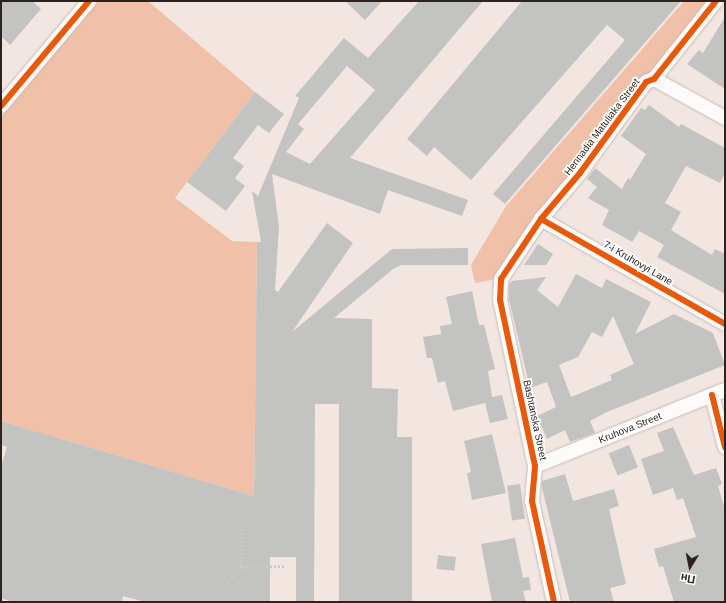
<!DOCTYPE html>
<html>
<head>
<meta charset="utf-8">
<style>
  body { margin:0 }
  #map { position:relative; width:726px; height:603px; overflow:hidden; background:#f3e6e1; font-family:Helvetica,sans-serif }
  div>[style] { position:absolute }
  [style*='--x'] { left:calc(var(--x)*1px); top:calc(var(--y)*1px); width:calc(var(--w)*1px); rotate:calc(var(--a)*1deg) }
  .green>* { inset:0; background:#f1c0a8 }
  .building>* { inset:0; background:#c3c3c1; transform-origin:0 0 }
  .path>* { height:2.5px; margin-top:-1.25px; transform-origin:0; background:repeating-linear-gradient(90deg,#ccc8c5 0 2px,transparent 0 4px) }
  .roads { filter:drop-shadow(0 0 1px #c6bbb6) drop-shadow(0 0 1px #c6bbb6) }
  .street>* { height:14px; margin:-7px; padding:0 7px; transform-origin:7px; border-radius:7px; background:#fdfbfa }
  .cycleway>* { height:6px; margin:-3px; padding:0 3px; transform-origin:3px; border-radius:3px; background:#e8590c }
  span { translate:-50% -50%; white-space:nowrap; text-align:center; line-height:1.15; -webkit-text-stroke:3.5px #fff; paint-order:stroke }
  .street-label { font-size:10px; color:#2d221d }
  .frame { position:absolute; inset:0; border:2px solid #2d221d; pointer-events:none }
  .north { position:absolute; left:670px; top:547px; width:40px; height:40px; -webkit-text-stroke:3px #fff; paint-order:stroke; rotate:190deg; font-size:11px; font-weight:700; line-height:16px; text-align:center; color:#2d221d }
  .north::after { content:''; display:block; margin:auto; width:14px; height:18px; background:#2d221d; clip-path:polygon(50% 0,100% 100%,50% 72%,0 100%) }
</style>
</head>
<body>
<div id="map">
  <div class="green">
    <div style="clip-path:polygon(99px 1px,148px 1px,255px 92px,175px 198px,232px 241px,257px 242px,254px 496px,1px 421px,1px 117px)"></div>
    <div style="clip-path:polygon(684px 1px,710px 1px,497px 279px,475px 283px,471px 265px,506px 206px)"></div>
  </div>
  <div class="building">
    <div style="clip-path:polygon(1px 1px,32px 1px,41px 9px,10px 45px,1px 36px)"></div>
    <div style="clip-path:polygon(345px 1px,382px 1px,365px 20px)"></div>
    <div style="clip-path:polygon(evenodd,419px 1px,483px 1px,350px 158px,468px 200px,462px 216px,388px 190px,380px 214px,272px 174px,279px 227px,275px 290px,278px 292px,327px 223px,353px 243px,292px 332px,392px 249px,468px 248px,468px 265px,401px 265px,393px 269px,334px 318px,372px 319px,372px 388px,398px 389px,397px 437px,412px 437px,412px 602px,339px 602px,339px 404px,315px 404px,314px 602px,296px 602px,296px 557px,270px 557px,270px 602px,145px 602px,123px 596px,122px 602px,13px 602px,1px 598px,1px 467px,7px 447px,1px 445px,1px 421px,254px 496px,257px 242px,261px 242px,252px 191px,258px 196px,299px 98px,295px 96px,344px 38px,368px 58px,419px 1px,347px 66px,375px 90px,310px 164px,286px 152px,304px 129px,298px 124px,347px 66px)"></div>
    <div style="clip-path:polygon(522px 1px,681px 1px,505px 204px,493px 194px,625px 40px,607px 25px,471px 180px,434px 147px,427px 156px,407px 139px)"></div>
    <div style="clip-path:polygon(725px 17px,725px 89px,687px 64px,699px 50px,703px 53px)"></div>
    <div style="clip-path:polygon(255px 92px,284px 114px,269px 133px,258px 125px,233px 158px,244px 166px,235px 178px,245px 186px,226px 211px,187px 182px)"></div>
    <div style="clip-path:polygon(649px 105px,679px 127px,681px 124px,725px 148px,725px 173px,720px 183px,686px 166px,665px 203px,681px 212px,671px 230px,712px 255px,715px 249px,725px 254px,725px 294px,657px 257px,664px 245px,639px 231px,632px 242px,602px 225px,609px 210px,588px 198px,597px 187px,587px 179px,595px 168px,622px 189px,628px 178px,630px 180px,646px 154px,621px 136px,641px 108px,645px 110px)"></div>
    <div style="clip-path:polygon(538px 244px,553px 254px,546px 265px,524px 265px)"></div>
    <div style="clip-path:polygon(evenodd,576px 274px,602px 288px,606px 279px,651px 302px,635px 334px,674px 314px,713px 333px,725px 365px,607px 412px,590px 421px,595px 433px,570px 442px,565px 430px,547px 439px,537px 416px,556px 407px,547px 382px,530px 388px,509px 299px,509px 285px,512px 281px,546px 277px,537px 290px,558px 307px,576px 274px,613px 316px,634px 364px,610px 375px,612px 380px,571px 397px,559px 365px,578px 357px,592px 332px,602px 337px,613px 316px)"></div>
    <div style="clip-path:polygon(472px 291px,479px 325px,484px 325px,495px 369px,488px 371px,492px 397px,502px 395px,508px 419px,490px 423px,485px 403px,453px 411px,445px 381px,438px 383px,432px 358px,427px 358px,423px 337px,441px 334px,440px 326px,452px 324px,446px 297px)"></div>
    <div style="clip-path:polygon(673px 427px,694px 475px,716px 468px,722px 484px,718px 486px,725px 509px,725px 602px,674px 602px,663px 566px,659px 567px,654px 549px,696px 537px,683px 498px,677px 500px,673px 488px,653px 495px,641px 459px,664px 451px,657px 433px)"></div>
    <div style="clip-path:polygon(492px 434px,506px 493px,472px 500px,467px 473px,471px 472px,464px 441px)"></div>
    <div style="left:629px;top:445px;width:24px;height:22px;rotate:68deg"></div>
    <div style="clip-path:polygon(565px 474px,573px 501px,614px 489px,619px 506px,609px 509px,626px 584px,610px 588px,614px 602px,570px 602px,542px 488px,542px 481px)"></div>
    <div style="left:520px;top:484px;width:35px;height:13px;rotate:82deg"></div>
    <div style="clip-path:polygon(515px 538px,523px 578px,529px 577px,531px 590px,523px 591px,526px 602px,492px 602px,481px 544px)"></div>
    <div style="left:438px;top:555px;width:18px;height:14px;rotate:6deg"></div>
  </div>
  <div class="path">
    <div style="--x:242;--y:525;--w:42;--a:90"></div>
    <div style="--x:224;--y:586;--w:26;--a:-47"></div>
    <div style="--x:242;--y:567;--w:44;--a:-1.3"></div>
  </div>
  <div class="roads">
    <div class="street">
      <div style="--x:654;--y:79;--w:81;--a:28.8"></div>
      <div style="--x:1;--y:106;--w:137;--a:-50"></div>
      <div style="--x:541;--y:219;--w:212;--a:29.7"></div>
      <div style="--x:712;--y:395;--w:54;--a:76"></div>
      <div style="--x:535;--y:466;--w:205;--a:-21.8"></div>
      <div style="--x:554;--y:602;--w:103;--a:-102.3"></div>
      <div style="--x:532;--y:501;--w:35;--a:-85"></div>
      <div style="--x:535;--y:466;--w:170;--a:-101.9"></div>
      <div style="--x:500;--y:300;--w:21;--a:-87"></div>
      <div style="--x:501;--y:279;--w:72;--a:-56.3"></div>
      <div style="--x:541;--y:219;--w:60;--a:-49.7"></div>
      <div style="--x:580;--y:173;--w:112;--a:-54"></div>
      <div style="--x:646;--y:82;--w:9;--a:-21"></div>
      <div style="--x:654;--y:79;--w:100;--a:-51.5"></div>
    </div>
  </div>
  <div class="cycleway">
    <div style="--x:1;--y:106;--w:137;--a:-50"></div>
    <div style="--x:541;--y:219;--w:212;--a:29.7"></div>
    <div style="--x:712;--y:395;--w:54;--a:76"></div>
    <div style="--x:554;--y:602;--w:103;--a:-102.3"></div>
    <div style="--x:532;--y:501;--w:35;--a:-85"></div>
    <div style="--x:535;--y:466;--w:170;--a:-101.9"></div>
    <div style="--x:500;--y:300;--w:21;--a:-87"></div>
    <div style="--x:501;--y:279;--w:72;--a:-56.3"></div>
    <div style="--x:541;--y:219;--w:60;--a:-49.7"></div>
    <div style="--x:580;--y:173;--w:112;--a:-54"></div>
    <div style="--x:646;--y:82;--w:9;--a:-21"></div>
    <div style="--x:654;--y:79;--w:100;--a:-51.5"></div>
  </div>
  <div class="street-label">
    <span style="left:602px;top:127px;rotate:-53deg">Hennadia Matuliaka Street</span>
    <span style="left:638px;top:263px;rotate:30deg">7-i Kruhovyi Lane</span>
    <span style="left:535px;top:420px;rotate:78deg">Bashtanska Street</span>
    <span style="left:630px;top:428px;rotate:-22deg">Kruhova Street</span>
  </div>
  <div class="frame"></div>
  <div class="north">Пн</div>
</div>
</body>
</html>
